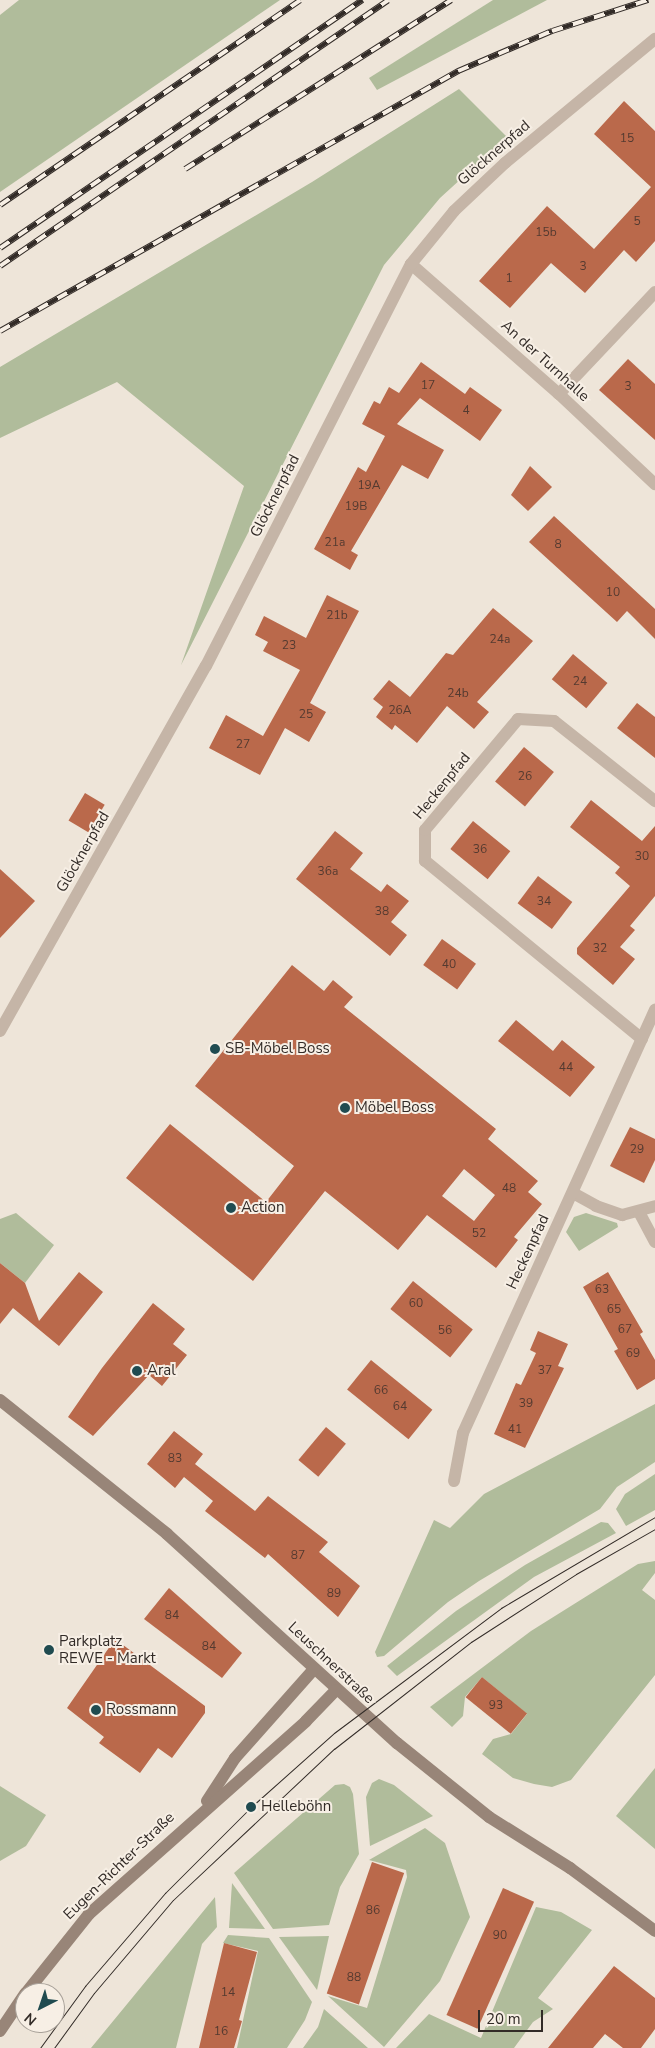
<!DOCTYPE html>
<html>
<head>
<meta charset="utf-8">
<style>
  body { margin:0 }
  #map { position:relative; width:655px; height:2048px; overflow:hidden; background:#eee5d9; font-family:"Nunito Sans",sans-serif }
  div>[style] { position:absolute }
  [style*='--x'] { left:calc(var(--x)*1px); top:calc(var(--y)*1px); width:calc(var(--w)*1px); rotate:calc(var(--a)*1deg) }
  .green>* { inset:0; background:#b0bc9b }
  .building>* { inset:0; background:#ba694b; transform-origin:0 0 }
  .street>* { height:12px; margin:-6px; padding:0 6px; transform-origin:6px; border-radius:6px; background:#c5b5a7 }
  .secondary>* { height:12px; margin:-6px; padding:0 6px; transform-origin:6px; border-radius:6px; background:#988578 }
  .tram>* { height:1px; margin:-0.5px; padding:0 0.5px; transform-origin:0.5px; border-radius:0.5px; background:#322b27 }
  .rail>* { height:5.5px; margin-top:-2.75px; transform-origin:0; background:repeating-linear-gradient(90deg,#f7efe5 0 11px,#322b27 0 22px); box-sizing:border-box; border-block:1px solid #322b27 }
  .dots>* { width:14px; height:14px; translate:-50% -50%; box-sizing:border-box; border:2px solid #f7efe5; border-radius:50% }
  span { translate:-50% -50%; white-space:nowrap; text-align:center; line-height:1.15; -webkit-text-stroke:4px #f7efe5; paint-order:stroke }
  .number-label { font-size:12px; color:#543a30 }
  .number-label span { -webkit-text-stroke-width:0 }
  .street-label { font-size:15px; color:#322b27 }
  .poi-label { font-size:15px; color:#322b27 }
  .left { translate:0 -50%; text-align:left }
  .north { position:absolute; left:15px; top:1983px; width:50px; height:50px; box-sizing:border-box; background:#f7efe5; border:1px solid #a8a199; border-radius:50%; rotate:221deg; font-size:14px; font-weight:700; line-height:20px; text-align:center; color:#322b27 }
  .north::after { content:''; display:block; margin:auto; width:18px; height:22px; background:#204b50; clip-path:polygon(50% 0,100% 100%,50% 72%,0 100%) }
  .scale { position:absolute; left:478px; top:2010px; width:65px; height:22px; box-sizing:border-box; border:2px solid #322b27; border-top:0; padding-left:6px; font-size:15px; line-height:18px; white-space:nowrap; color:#322b27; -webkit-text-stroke:4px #f7efe5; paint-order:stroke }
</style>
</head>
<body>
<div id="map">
  <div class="green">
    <div style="clip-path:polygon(19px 0,280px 0,0 192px,0 15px)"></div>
    <div style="clip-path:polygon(493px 0,547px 0,377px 90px,369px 78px)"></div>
    <div style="clip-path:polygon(459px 89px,507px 137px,440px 198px,384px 265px,181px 665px,244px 486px,117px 382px,0 438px,0 367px,312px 182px)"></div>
    <div style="clip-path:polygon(16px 1213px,54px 1245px,25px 1283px,0 1263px,0 1219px)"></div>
    <div style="clip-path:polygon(586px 1213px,617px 1223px,618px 1227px,579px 1251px,566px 1232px,574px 1217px)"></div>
    <div style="clip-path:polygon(655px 1404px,655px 1462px,617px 1487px,600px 1509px,479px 1581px,448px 1602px,384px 1656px,377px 1657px,375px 1652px,434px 1520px,450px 1528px,484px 1494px)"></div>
    <div style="clip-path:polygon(655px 1474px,655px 1510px,626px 1526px,616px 1509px,625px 1494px)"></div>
    <div style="clip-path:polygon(601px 1522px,608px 1523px,616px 1533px,534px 1577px,397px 1676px,387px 1666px,456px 1611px,525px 1565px)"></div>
    <div style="clip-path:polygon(655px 1561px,655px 1573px,642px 1590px,655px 1600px,655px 1675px,571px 1780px,552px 1787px,534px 1784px,513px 1778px,482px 1754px,493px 1739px,511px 1734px,527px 1714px,482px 1677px,465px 1697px,463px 1716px,452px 1727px,430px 1707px,531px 1631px,638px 1564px)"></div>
    <div style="clip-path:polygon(655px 1768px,655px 1849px,616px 1816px)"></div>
    <div style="clip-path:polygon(379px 1779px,394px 1785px,433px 1816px,370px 1846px,366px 1797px,372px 1783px)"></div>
    <div style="clip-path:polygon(344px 1784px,350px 1787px,353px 1794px,359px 1854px,340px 1887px,329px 1925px,273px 1929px,234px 1873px,335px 1785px)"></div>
    <div style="clip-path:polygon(0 1786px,46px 1815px,26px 1846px,0 1861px)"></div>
    <div style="clip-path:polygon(425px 1828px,445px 1843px,470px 1917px,440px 1981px,384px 2047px,328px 1996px,367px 2008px,407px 1877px,406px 1870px,369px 1860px)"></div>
    <div style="clip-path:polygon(232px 1883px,265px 1929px,229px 1928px)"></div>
    <div style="clip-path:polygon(215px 1897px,217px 1927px,202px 1944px,176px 2048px,91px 2048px)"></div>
    <div style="clip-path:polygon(536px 1907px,561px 1912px,592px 1930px,538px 1998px,553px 2009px,533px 2022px,514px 2048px,396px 2048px,429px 2014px,481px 2038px)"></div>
    <div style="clip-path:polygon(228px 1935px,269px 1938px,312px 2002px,305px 2020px,287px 2048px,237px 2048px,258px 1951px,223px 1943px)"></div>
    <div style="clip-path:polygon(329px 1936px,317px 1990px,279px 1937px)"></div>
    <div style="clip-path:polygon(324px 2009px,368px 2048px,303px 2048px,318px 2027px)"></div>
  </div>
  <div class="building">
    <div style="clip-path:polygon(624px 101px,655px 131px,655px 241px,636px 262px,624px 250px,585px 293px,551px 263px,510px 308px,479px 281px,547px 206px,594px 249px,651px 187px,594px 134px)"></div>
    <div style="clip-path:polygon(628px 359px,655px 384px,655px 440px,599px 390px)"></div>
    <div style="clip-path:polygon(421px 362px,465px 394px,470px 387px,502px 410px,480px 441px,420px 398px,397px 424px,444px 450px,428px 479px,402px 465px,351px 551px,358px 555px,350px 570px,314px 549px,358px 467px,366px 472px,385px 436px,362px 424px,374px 401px,380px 404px,389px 387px,399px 393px)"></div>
    <div style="clip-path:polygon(530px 466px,552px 487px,528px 511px,511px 495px)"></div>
    <div style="clip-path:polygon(554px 516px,655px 609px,655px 639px,627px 611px,617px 622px,529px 542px)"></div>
    <div style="clip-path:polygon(327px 595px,359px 611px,310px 703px,326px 712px,309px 742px,285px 728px,260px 775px,209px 748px,226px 715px,263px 736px,300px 670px,263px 651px,268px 642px,255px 635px,264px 616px,306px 638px)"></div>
    <div style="clip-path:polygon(493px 608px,533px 641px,477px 702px,489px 712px,474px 729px,447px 706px,417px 743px,395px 725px,392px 730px,376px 717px,383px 707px,373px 699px,389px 680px,410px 697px,446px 653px,453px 655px)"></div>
    <div style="left:573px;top:654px;width:45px;height:33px;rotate:40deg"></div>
    <div style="clip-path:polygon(637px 703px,655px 717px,655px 758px,617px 728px)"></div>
    <div style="left:524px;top:747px;width:39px;height:45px;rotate:40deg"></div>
    <div style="left:85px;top:793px;width:23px;height:32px;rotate:31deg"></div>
    <div style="clip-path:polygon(591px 800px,642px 841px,655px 826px,655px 896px,630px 926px,635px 930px,620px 947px,635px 959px,613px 985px,577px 954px,577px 948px,630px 886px,615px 873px,620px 867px,570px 827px)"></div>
    <div style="left:473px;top:821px;width:48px;height:36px;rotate:39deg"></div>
    <div style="clip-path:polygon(335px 831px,363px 853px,350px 869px,381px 892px,387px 884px,409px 901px,391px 922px,407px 935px,390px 956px,296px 879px)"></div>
    <div style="clip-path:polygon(0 869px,35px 901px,0 938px)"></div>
    <div style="left:538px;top:876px;width:43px;height:34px;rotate:37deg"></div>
    <div style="left:442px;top:939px;width:42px;height:32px;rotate:36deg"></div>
    <div style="clip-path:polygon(evenodd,292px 965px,324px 991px,333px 980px,353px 997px,344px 1007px,496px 1129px,488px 1139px,538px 1181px,528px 1192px,542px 1204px,514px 1237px,518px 1240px,496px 1268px,427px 1215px,398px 1250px,325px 1191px,253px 1281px,126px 1178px,170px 1124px,266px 1202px,294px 1166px,195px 1086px,292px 965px,464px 1169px,495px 1195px,474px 1221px,442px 1196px,464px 1169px)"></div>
    <div style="clip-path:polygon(516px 1020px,553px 1051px,562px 1040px,595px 1067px,570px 1097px,498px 1041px)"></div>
    <div style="clip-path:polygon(630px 1127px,655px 1139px,655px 1160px,644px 1183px,610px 1166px)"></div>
    <div style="clip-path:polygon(0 1263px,25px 1283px,39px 1321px,79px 1272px,103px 1292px,59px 1346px,13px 1308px,0 1324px)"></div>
    <div style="clip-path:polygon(608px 1272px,643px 1332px,640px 1334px,655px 1360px,655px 1379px,637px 1390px,614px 1351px,618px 1349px,583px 1287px)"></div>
    <div style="left:413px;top:1281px;width:77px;height:36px;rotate:39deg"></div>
    <div style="clip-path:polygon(153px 1303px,185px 1329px,173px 1344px,187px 1355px,162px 1386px,149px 1375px,93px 1436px,68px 1417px,102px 1368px)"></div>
    <div style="clip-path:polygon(538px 1331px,568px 1344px,558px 1366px,564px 1368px,525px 1448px,494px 1434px,516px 1383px,521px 1385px,536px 1353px,530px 1350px)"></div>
    <div style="left:371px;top:1360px;width:79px;height:38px;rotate:39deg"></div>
    <div style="left:326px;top:1427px;width:26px;height:43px;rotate:40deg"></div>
    <div style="clip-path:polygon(174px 1431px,203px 1454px,195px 1464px,255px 1511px,268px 1496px,328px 1542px,319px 1552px,360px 1586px,338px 1617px,268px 1554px,265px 1558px,205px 1511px,213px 1501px,184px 1477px,175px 1488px,147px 1464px)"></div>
    <div style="clip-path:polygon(169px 1588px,242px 1653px,222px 1678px,144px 1619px)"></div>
    <div style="clip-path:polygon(115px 1639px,205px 1706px,205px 1713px,172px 1758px,158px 1748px,140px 1773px,99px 1743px,104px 1737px,67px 1708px)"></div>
    <div style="left:482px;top:1677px;width:58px;height:26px;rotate:39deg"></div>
    <div style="left:372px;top:1862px;width:34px;height:139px;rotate:19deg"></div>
    <div style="left:503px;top:1888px;width:34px;height:139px;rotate:24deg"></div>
    <div style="clip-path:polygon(224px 1943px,257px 1952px,239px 2020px,242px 2021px,234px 2048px,199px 2048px)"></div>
    <div style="clip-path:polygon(614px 1966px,655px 1998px,655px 2029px,641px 2048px,623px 2048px,605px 2034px,593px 2048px,548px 2048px)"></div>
  </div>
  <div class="street">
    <div style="--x:411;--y:264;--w:197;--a:41.3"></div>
    <div style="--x:559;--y:394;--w:132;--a:43.2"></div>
    <div style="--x:559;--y:394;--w:140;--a:-46.7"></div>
    <div style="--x:0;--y:1031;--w:419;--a:-60.6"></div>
    <div style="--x:206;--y:666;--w:451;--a:-63"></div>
    <div style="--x:411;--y:264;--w:68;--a:-50.9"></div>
    <div style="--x:454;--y:211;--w:70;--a:-43.3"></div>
    <div style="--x:505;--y:163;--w:195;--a:-39.6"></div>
    <div style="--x:642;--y:1039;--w:281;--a:-140.6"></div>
    <div style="--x:425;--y:861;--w:31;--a:-90"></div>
    <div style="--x:425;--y:830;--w:145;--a:-50"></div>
    <div style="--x:518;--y:719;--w:36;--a:3"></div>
    <div style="--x:554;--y:721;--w:129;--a:38.4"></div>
    <div style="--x:573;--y:1193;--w:26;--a:29"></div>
    <div style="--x:596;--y:1206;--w:28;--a:19"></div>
    <div style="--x:622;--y:1215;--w:34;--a:-15"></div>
    <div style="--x:639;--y:1212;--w:34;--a:62"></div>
    <div style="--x:454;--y:1481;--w:49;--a:-79.4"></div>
    <div style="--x:463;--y:1433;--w:465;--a:-65.6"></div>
  </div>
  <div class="secondary">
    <div style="--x:0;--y:1400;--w:214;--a:38.7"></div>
    <div style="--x:167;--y:1534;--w:311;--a:42.3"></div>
    <div style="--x:397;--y:1743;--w:118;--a:38.8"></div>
    <div style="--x:489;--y:1817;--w:96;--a:32.2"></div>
    <div style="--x:570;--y:1868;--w:106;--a:36.5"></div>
    <div style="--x:207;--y:1801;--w:51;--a:-56.9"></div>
    <div style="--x:235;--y:1758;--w:119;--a:-48.4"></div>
    <div style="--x:26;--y:1993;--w:101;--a:-51.4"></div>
    <div style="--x:89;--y:1914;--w:290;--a:-41.6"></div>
    <div style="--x:306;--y:1721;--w:43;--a:-45.9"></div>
    <div style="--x:0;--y:2031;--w:45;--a:-56"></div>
  </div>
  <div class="tram">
    <div style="--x:40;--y:2048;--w:77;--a:-54"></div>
    <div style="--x:85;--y:1986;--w:123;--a:-49.3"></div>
    <div style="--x:165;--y:1893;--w:122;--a:-45"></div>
    <div style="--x:251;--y:1807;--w:111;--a:-41.7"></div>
    <div style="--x:334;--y:1733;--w:209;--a:-36.8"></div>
    <div style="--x:501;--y:1608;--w:179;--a:-30.6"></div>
    <div style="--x:54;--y:2048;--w:68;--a:-54"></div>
    <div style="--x:94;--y:1993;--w:122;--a:-49.7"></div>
    <div style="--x:173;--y:1900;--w:221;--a:-43.2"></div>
    <div style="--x:334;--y:1749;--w:174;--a:-38"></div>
    <div style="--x:471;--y:1642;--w:125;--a:-32.9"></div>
    <div style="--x:576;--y:1574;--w:91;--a:-29.7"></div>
  </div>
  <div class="rail">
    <div style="--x:185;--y:169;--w:315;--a:-32.4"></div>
    <div style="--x:0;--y:205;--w:363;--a:-34.3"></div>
    <div style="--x:0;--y:248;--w:439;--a:-34.4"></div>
    <div style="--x:0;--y:266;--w:470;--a:-34.4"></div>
    <div style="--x:0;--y:331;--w:527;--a:-29.58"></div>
    <div style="--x:458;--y:71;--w:102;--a:-23.1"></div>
    <div style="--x:552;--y:31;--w:101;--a:-17.9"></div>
  </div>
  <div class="dots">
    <div style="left:215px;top:1049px;background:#204b50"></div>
    <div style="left:345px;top:1108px;background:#204b50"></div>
    <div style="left:231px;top:1208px;background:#204b50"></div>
    <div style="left:137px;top:1371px;background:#204b50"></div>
    <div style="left:49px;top:1650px;background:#204b50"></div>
    <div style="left:96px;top:1710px;background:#204b50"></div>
    <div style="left:251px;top:1807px;background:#204b50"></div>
  </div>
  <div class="number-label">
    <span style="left:627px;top:139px">15</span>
    <span style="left:637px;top:222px">5</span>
    <span style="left:546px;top:233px">15b</span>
    <span style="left:583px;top:267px">3</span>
    <span style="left:509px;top:279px">1</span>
    <span style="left:428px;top:386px">17</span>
    <span style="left:628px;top:387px">3</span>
    <span style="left:466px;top:411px">4</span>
    <span style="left:369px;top:486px">19A</span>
    <span style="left:356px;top:507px">19B</span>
    <span style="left:335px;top:543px">21a</span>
    <span style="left:558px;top:545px">8</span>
    <span style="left:613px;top:593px">10</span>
    <span style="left:337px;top:616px">21b</span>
    <span style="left:500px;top:640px">24a</span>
    <span style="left:289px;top:646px">23</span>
    <span style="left:580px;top:682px">24</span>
    <span style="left:458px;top:694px">24b</span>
    <span style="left:400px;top:711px">26A</span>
    <span style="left:306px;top:715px">25</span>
    <span style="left:243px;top:745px">27</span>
    <span style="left:525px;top:777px">26</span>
    <span style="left:480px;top:850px">36</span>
    <span style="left:642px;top:857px">30</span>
    <span style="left:328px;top:872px">36a</span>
    <span style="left:544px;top:902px">34</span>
    <span style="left:382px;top:912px">38</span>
    <span style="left:600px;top:949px">32</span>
    <span style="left:449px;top:965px">40</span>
    <span style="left:566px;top:1068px">44</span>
    <span style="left:637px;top:1150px">29</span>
    <span style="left:509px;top:1189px">48</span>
    <span style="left:479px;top:1234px">52</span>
    <span style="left:602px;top:1290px">63</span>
    <span style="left:416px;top:1304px">60</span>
    <span style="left:614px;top:1310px">65</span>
    <span style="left:625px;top:1330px">67</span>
    <span style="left:445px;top:1331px">56</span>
    <span style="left:633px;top:1354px">69</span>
    <span style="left:545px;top:1371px">37</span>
    <span style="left:381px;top:1391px">66</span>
    <span style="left:526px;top:1404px">39</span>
    <span style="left:400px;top:1407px">64</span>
    <span style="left:515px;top:1430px">41</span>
    <span style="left:175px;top:1459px">83</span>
    <span style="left:298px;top:1556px">87</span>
    <span style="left:334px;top:1594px">89</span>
    <span style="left:172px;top:1616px">84</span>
    <span style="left:209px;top:1647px">84</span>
    <span style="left:496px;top:1706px">93</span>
    <span style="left:373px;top:1911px">86</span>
    <span style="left:500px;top:1936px">90</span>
    <span style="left:354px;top:1978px">88</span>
    <span style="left:228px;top:1993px">14</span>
    <span style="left:221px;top:2032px">16</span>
  </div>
  <div class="street-label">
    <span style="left:494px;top:153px;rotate:-41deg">Glöcknerpfad</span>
    <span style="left:545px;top:361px;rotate:42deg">An der Turnhalle</span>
    <span style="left:275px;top:496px;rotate:-63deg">Glöcknerpfad</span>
    <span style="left:442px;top:786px;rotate:-51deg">Heckenpfad</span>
    <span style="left:83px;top:852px;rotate:-60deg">Glöcknerpfad</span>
    <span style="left:528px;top:1252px;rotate:-65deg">Heckenpfad</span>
    <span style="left:331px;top:1663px;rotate:43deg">Leuschnerstraße</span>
    <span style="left:119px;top:1866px;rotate:-44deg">Eugen-Richter-Straße</span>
  </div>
  <div class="poi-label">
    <span class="left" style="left:225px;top:1049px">SB-Möbel Boss</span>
    <span class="left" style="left:355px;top:1108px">Möbel Boss</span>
    <span class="left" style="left:241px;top:1208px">Action</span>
    <span class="left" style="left:147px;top:1371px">Aral</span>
    <span class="left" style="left:59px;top:1650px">Parkplatz<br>REWE - Markt</span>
    <span class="left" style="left:106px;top:1710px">Rossmann</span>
    <span class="left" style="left:261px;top:1807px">Helleböhn</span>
  </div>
  <div class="north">N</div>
  <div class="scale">20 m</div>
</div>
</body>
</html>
